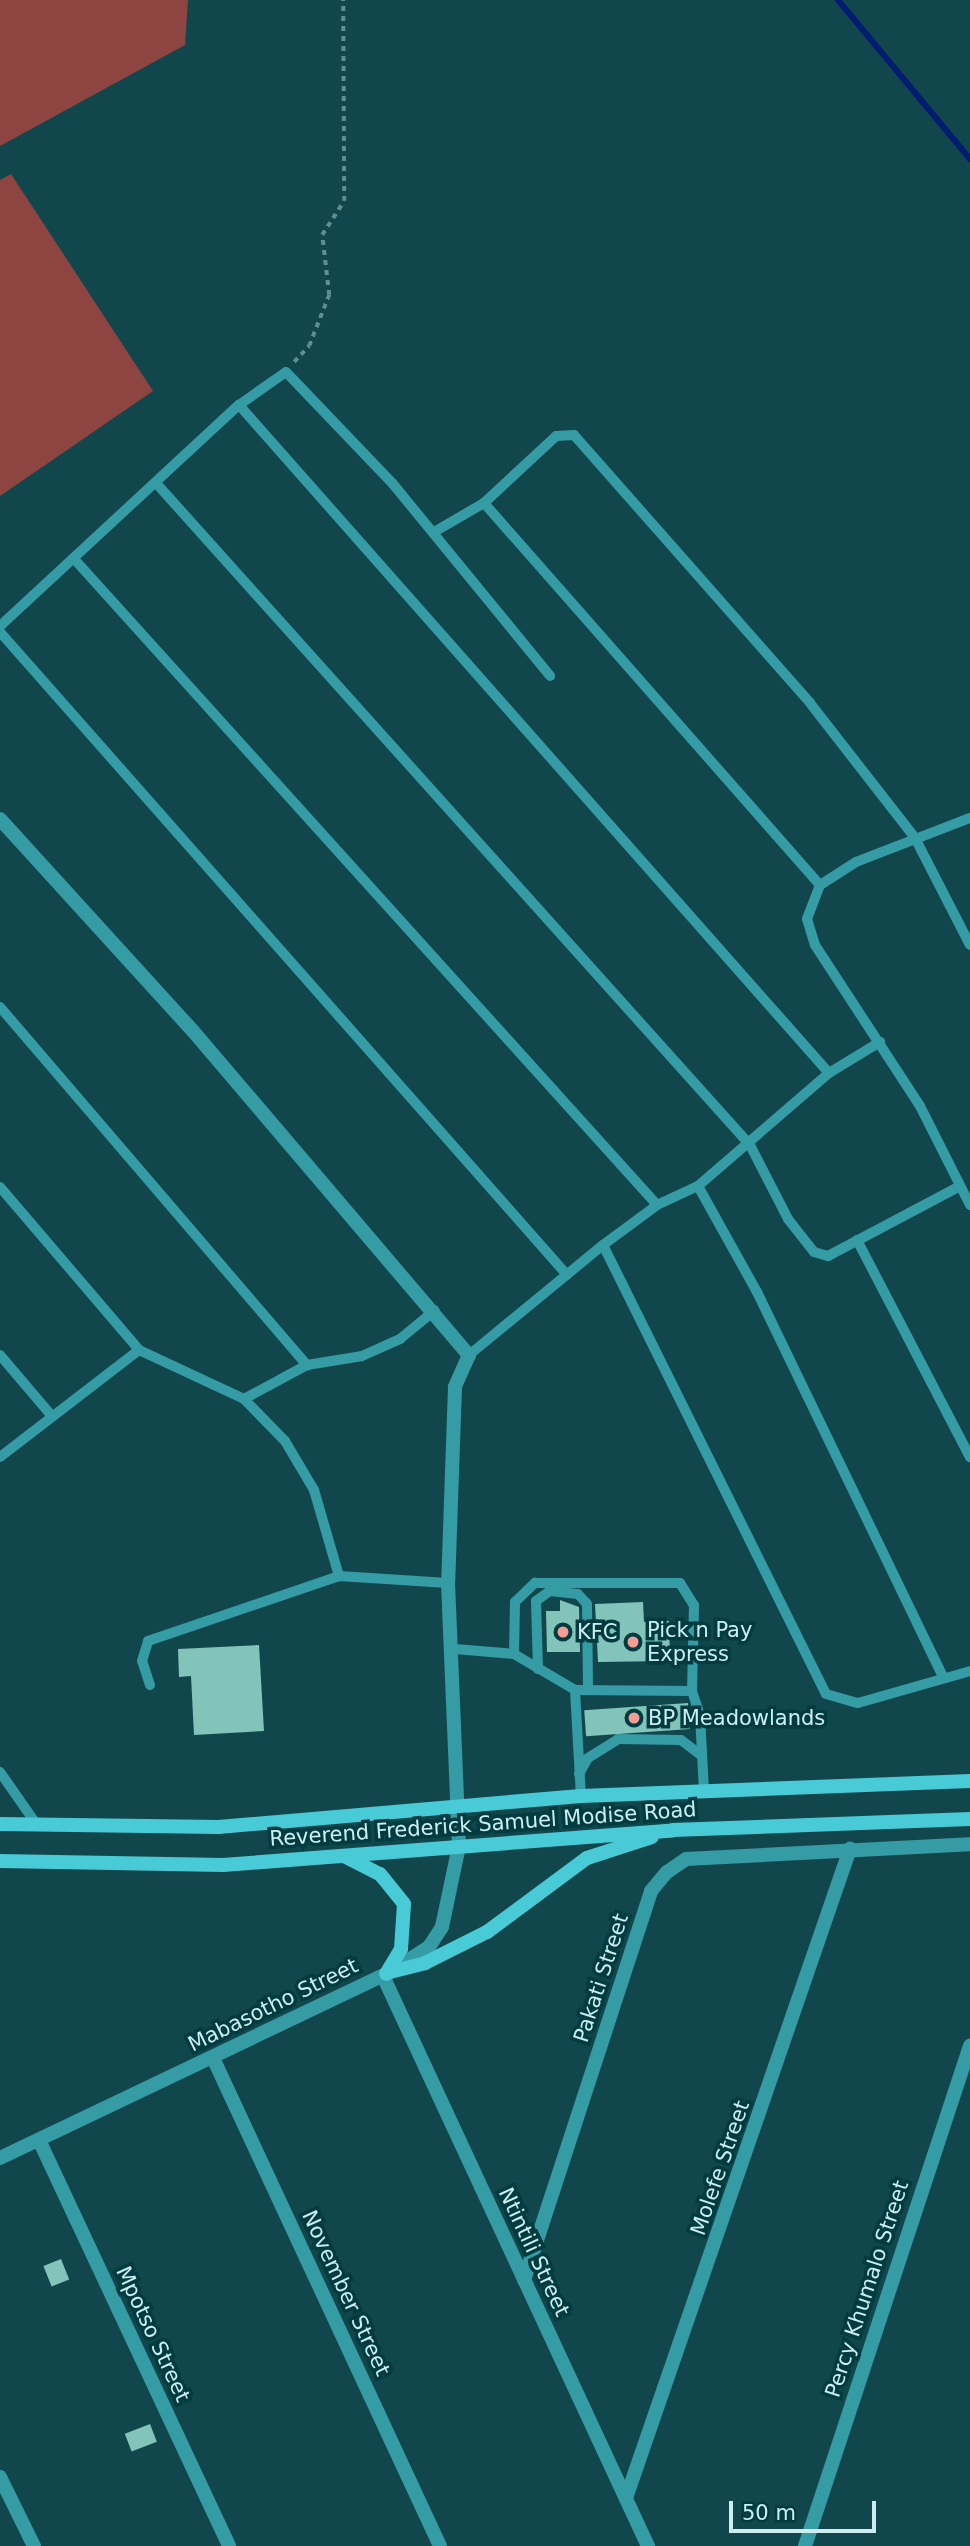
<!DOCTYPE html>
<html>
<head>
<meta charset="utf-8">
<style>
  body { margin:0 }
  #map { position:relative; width:970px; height:2546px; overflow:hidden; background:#11474c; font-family:"DejaVu Sans",sans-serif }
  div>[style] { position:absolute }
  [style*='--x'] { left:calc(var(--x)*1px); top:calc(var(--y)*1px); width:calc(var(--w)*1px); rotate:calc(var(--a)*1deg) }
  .green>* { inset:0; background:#8e4441 }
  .stream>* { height:6px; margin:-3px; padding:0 3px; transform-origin:3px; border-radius:3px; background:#011c70 }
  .building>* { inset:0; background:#83c4ba; transform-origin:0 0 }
  .path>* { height:3.5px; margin-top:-1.75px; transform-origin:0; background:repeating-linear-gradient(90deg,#608d91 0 5px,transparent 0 10px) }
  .service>* { height:10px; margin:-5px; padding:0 5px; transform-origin:5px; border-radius:5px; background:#359ca5 }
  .minor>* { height:14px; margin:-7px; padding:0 7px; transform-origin:7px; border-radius:7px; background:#359ca5 }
  .secondary>* { height:14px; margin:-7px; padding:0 7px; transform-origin:7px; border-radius:7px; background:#49cbd7 }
  .dots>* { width:19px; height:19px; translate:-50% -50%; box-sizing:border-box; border:4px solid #013c41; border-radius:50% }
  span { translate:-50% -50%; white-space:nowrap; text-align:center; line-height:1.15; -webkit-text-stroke:7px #013c41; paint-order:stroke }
  .poi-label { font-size:21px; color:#cdeef1 }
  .left { translate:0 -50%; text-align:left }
  .street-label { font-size:21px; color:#cdeef1 }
  .scale { position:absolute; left:729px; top:2501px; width:147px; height:32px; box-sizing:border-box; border:4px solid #cdeef1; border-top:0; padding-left:9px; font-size:21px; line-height:24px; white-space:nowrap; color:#cdeef1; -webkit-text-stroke:5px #013c41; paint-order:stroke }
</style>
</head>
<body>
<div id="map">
  <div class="green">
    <div style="clip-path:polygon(0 0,188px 0,185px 45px,0 146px)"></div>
    <div style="clip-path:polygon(11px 174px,153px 391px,0 496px,0 180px)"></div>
  </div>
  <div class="stream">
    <div style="--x:838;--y:0;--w:207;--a:50.3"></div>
  </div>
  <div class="building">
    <div style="clip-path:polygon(560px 1600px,579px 1607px,580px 1652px,547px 1652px,546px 1611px,560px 1611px)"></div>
    <div style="clip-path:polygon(643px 1602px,644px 1622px,669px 1621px,670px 1661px,598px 1662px,595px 1604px)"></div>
    <div style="clip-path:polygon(259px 1645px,264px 1731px,194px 1735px,191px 1676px,179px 1677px,178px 1649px)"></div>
    <div style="left:688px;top:1703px;width:26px;height:104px;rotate:86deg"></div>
    <div style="left:61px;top:2259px;width:22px;height:19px;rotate:68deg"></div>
    <div style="left:150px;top:2424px;width:19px;height:27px;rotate:69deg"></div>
  </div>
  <div class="path">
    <div style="--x:294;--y:362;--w:22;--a:-47"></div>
    <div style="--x:309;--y:346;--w:55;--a:-68.6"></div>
    <div style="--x:329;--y:295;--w:60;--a:-96.7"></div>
    <div style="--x:322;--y:235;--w:40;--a:-57.1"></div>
    <div style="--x:344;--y:201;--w:201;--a:-90.3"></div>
  </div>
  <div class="service">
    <div style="--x:239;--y:405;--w:891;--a:48.55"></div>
    <div style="--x:156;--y:483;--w:889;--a:48.1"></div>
    <div style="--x:750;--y:1145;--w:83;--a:62.8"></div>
    <div style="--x:788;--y:1219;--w:42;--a:51.8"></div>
    <div style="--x:814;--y:1252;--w:15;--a:16"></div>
    <div style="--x:828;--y:1256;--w:149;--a:-27.9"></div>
    <div style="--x:484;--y:503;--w:509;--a:48.67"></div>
    <div style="--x:434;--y:532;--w:58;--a:-30.1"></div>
    <div style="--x:484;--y:503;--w:98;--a:-42.9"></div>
    <div style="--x:556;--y:436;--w:18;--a:-3"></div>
    <div style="--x:574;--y:435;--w:357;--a:48.6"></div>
    <div style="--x:810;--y:703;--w:171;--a:52.1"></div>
    <div style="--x:915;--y:838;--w:120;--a:62.8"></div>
    <div style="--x:76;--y:561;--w:867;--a:47.94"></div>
    <div style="--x:0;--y:626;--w:326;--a:-42.8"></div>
    <div style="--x:239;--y:405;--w:57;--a:-35.1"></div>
    <div style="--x:286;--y:372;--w:155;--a:46.3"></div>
    <div style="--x:393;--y:484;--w:248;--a:50.7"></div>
    <div style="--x:0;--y:632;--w:857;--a:48.59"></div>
    <div style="--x:970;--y:818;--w:122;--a:158.9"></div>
    <div style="--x:856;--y:862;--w:43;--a:147.4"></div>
    <div style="--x:820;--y:885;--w:36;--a:111"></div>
    <div style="--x:807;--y:919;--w:27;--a:73"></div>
    <div style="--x:815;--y:945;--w:192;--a:56.9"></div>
    <div style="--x:920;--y:1106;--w:111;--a:63.2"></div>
    <div style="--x:0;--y:1007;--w:472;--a:49.4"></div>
    <div style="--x:698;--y:1186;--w:121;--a:60.9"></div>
    <div style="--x:757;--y:1292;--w:429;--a:64.2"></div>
    <div style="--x:0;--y:1187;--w:214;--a:49.5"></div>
    <div style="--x:139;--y:1350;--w:116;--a:25"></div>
    <div style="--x:244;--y:1399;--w:59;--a:45.7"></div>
    <div style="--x:285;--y:1441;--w:57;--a:59.4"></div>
    <div style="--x:314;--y:1490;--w:90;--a:73.8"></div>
    <div style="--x:339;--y:1576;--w:109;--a:3.7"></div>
    <div style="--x:857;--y:1240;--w:245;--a:62.5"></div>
    <div style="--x:603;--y:1245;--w:501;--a:63.59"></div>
    <div style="--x:826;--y:1694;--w:33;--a:16"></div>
    <div style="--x:858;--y:1703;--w:116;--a:-15.9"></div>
    <div style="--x:0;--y:1355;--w:80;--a:49.6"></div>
    <div style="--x:469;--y:1355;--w:173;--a:-39.4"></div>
    <div style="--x:603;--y:1245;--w:67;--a:-36.5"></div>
    <div style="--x:657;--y:1205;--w:45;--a:-24.9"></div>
    <div style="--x:698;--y:1186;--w:173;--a:-40.8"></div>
    <div style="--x:829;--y:1073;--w:60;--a:-31.3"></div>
    <div style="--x:244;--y:1399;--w:72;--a:-28.4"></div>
    <div style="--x:307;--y:1365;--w:56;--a:-9.3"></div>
    <div style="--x:362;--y:1356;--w:42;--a:-24.1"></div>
    <div style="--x:400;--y:1339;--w:45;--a:-39.6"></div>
    <div style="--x:0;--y:1457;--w:175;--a:-37.6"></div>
    <div style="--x:455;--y:1649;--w:59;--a:4.8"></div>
    <div style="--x:514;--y:1654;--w:71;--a:30.5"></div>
    <div style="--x:575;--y:1690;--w:117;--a:0.5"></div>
    <div style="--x:692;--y:1691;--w:25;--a:72"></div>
    <div style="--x:700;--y:1715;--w:77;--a:87"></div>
    <div style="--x:514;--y:1654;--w:52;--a:-88.9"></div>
    <div style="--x:515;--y:1602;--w:28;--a:-44"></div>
    <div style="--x:535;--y:1583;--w:145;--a:0"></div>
    <div style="--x:680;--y:1583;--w:26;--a:58"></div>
    <div style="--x:694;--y:1605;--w:86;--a:91.3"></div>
    <div style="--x:538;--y:1669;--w:68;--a:-91.7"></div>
    <div style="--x:536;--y:1601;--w:17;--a:-36"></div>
    <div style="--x:550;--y:1591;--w:28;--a:6"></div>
    <div style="--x:578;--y:1594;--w:13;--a:48"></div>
    <div style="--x:587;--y:1604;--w:86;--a:89.3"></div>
    <div style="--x:150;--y:1685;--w:25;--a:-108"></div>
    <div style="--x:142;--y:1661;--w:21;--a:-73"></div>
    <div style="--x:148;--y:1641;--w:202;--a:-18.8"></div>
    <div style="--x:575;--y:1690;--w:106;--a:86.8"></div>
    <div style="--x:0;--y:1772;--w:65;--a:55.1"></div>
    <div style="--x:579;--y:1774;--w:18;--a:-61"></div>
    <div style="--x:588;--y:1758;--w:36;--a:-32"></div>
    <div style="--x:618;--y:1739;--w:63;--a:0.9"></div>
    <div style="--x:681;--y:1740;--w:26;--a:37"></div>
  </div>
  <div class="minor">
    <div style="--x:0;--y:819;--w:287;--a:47.7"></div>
    <div style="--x:193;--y:1031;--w:426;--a:49.6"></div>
    <div style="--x:469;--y:1355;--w:35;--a:114"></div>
    <div style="--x:455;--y:1387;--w:196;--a:92"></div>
    <div style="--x:448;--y:1583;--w:263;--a:87.6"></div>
    <div style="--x:459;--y:1846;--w:83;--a:101.9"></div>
    <div style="--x:442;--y:1927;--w:24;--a:123"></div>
    <div style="--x:429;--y:1947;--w:46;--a:147.3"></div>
    <div style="--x:390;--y:1972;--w:432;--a:154.5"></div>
    <div style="--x:383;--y:1976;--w:629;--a:65.07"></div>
    <div style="--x:213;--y:2058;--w:538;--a:65.05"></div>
    <div style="--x:39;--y:2140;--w:448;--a:64.9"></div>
    <div style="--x:524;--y:2280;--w:409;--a:-71.9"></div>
    <div style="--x:651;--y:1891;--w:25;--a:-50"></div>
    <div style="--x:667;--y:1872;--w:23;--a:-34"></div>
    <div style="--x:686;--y:1859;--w:284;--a:-3"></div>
    <div style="--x:0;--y:2477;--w:77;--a:63.8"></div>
    <div style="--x:626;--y:2498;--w:687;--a:-70.96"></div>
    <div style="--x:805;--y:2546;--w:527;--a:-71.74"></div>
  </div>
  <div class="secondary">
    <div style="--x:0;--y:1824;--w:218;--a:0.8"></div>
    <div style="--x:218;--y:1827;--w:364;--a:-4.9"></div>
    <div style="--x:581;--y:1796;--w:389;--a:-2.2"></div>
    <div style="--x:346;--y:1857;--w:38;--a:27"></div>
    <div style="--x:380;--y:1874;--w:38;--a:51"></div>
    <div style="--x:404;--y:1904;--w:45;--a:93.8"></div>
    <div style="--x:401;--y:1949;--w:29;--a:121"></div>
    <div style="--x:0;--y:1861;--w:223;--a:1"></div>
    <div style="--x:223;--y:1865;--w:451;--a:-4.4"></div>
    <div style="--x:673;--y:1830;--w:297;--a:-2.1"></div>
    <div style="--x:390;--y:1972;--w:36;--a:-14"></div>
    <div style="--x:425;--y:1963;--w:69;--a:-26.6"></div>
    <div style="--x:487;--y:1932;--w:124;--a:-36.5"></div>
    <div style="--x:587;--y:1858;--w:68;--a:-17.9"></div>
  </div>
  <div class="dots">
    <div style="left:563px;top:1632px;background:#f59c96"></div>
    <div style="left:633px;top:1642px;background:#f59c96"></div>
    <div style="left:634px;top:1718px;background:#f59c96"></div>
  </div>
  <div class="poi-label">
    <span class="left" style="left:647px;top:1642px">Pick n Pay<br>Express</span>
    <span class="left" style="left:577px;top:1632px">KFC</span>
    <span class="left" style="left:648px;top:1718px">BP Meadowlands</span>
  </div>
  <div class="street-label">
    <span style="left:483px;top:1824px;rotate:-4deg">Reverend Frederick Samuel Modise Road</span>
    <span style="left:601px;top:1978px;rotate:-72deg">Pakati Street</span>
    <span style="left:273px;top:2005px;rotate:-26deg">Mabasotho Street</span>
    <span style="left:720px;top:2168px;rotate:-71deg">Molefe Street</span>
    <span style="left:534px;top:2252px;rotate:65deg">Ntintili Street</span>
    <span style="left:867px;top:2289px;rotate:-72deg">Percy Khumalo Street</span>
    <span style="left:346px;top:2293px;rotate:65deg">November Street</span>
    <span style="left:153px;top:2334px;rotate:65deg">Mpotso Street</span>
  </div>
  <div class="scale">50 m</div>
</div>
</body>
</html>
